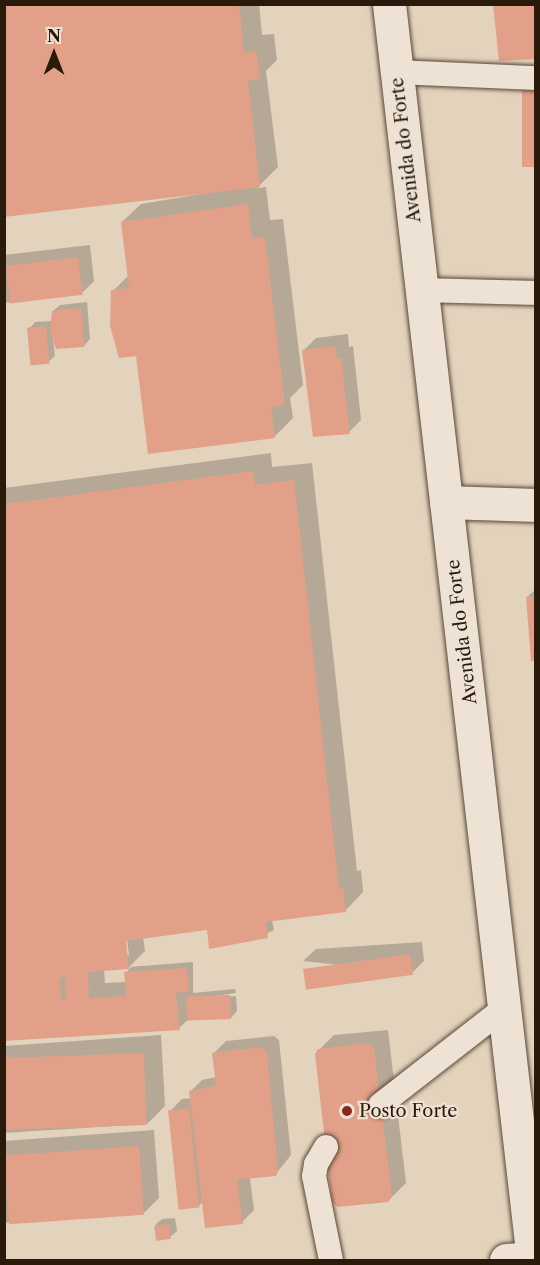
<!DOCTYPE html>
<html>
<head>
<meta charset="utf-8">
<style>
  body { margin:0 }
  #map { position:relative; width:540px; height:1265px; overflow:hidden; background:#e3d3bc; font-family:"Libre Caslon Text",serif }
  div>[style] { position:absolute }
  [style*='--x'] { left:calc(var(--x)*1px); top:calc(var(--y)*1px); width:calc(var(--w)*1px); rotate:calc(var(--a)*1deg) }
  .shadow>* { inset:0; background:#0003 }
  .building>* { inset:0; background:#e2a088; transform-origin:0 0 }
  .roads { filter:drop-shadow(0 0 2px #584838) drop-shadow(0 0 2px #584838) }
  .lane>* { height:24px; margin:-12px; padding:0 12px; transform-origin:12px; border-radius:12px; background:#ede2d3 }
  .street>* { height:33px; margin:-16.5px; padding:0 16.5px; transform-origin:16.5px; border-radius:16.5px; background:#ede2d3 }
  .secondary>* { height:33px; margin:-16.5px; padding:0 16.5px; transform-origin:16.5px; border-radius:16.5px; background:#ede2d3 }
  .dots>* { width:16px; height:16px; translate:-50% -50%; box-sizing:border-box; border:3px solid #ede2d3; border-radius:50% }
  span { translate:-50% -50%; white-space:nowrap; text-align:center; line-height:1.15; -webkit-text-stroke:4.5px #ede2d3; paint-order:stroke }
  .street-label { font-size:18px; color:#291a0c }
  .poi-label { font-size:18px; color:#291a0c }
  .left { translate:0 -50%; text-align:left }
  .frame { position:absolute; inset:0; border:6px solid #291a0c; pointer-events:none }
  .north { position:absolute; left:24px; top:24px; width:60px; height:60px; -webkit-text-stroke:4px #ede2d3; paint-order:stroke; rotate:0deg; font-size:16px; font-weight:700; line-height:24px; text-align:center; color:#291a0c }
  .north::after { content:''; display:block; margin:auto; width:21px; height:27px; background:#291a0c; clip-path:polygon(50% 0,100% 100%,50% 72%,0 100%) }
</style>
</head>
<body>
<div id="map">
  <div class="shadow">
    <div style="clip-path:polygon(4px 4px,259px 4px,262px 35px,274px 34px,277px 60px,266px 71px,278px 167px,257px 188px,266px 187px,270px 220px,283px 219px,303px 385px,290px 398px,293px 418px,274px 437px,137px 355px,113px 291px,129px 275px,122px 222px,141px 204px,230px 189px)"></div>
    <div style="clip-path:polygon(90px 245px,94px 281px,82px 293px,4px 303px,4px 255px)"></div>
    <div style="clip-path:polygon(87px 302px,90px 339px,84px 346px,53px 339px,55px 356px,48px 362px,29px 329px,35px 322px,52px 321px,53px 311px,60px 305px)"></div>
    <div style="clip-path:polygon(348px 334px,349px 347px,353px 346px,361px 420px,349px 432px,304px 350px,316px 338px)"></div>
    <div style="clip-path:polygon(evenodd,271px 453px,272px 467px,312px 463px,357px 871px,361px 870px,363px 892px,345px 911px,272px 920px,274px 930px,252px 941px,210px 947px,211px 928px,143px 937px,145px 951px,129px 967px,193px 962px,193px 993px,235px 989px,236px 993px,194px 999px,236px 996px,237px 1011px,231px 1018px,189px 1019px,179px 1028px,4px 1040px,4px 488px,271px 453px,126px 933px,129px 955px,126px 955px,126px 933px,271px 453px,131px 967px,126px 973px,127px 982px,105px 983px,104px 969px,131px 967px)"></div>
    <div style="clip-path:polygon(536px 589px,536px 659px,527px 597px)"></div>
    <div style="clip-path:polygon(422px 942px,424px 961px,412px 973px,303px 961px,316px 949px)"></div>
    <div style="clip-path:polygon(388px 1030px,406px 1183px,390px 1199px,318px 1051px,334px 1035px)"></div>
    <div style="clip-path:polygon(161px 1035px,165px 1106px,147px 1124px,4px 1133px,4px 1046px)"></div>
    <div style="clip-path:polygon(274px 1036px,279px 1040px,291px 1155px,275px 1175px,250px 1178px,254px 1210px,242px 1222px,203px 1201px,199px 1206px,170px 1111px,182px 1099px,191px 1098px,190px 1092px,202px 1080px,217px 1077px,214px 1053px,226px 1041px)"></div>
    <div style="clip-path:polygon(154px 1130px,159px 1198px,143px 1214px,4px 1223px,4px 1141px)"></div>
    <div style="clip-path:polygon(175px 1218px,177px 1231px,170px 1237px,155px 1225px,162px 1219px)"></div>
  </div>
  <div class="building">
    <div style="clip-path:polygon(4px 4px,239px 4px,244px 53px,256px 51px,260px 79px,248px 81px,260px 187px,4px 217px)"></div>
    <div style="clip-path:polygon(493px 4px,536px 4px,536px 59px,499px 61px)"></div>
    <div style="left:536px;top:84px;width:83px;height:14px;rotate:90deg"></div>
    <div style="clip-path:polygon(248px 204px,252px 238px,265px 237px,285px 405px,271px 407px,275px 438px,148px 454px,136px 356px,119px 358px,110px 326px,111px 290px,129px 288px,121px 222px)"></div>
    <div style="left:78px;top:257px;width:38px;height:73px;rotate:83deg"></div>
    <div style="clip-path:polygon(81px 308px,84px 347px,56px 349px,50px 331px,52px 311px)"></div>
    <div style="left:46px;top:326px;width:38px;height:19px;rotate:85deg"></div>
    <div style="clip-path:polygon(336px 346px,337px 358px,341px 358px,350px 434px,313px 437px,302px 350px)"></div>
    <div style="clip-path:polygon(evenodd,253px 471px,255px 485px,294px 480px,339px 888px,343px 888px,346px 912px,266px 922px,268px 938px,209px 949px,207px 930px,126px 941px,129px 969px,88px 972px,89px 998px,126px 996px,124px 972px,187px 968px,189px 991px,176px 993px,180px 1030px,4px 1041px,4px 504px,253px 471px,65px 977px,66px 1000px,61px 1000px,60px 978px,65px 977px)"></div>
    <div style="clip-path:polygon(526px 597px,536px 597px,536px 661px,531px 661px)"></div>
    <div style="left:410px;top:954px;width:21px;height:108px;rotate:82deg"></div>
    <div style="left:230px;top:995px;width:24px;height:44px;rotate:88deg"></div>
    <div style="clip-path:polygon(367px 1043px,374px 1047px,392px 1197px,388px 1202px,338px 1207px,332px 1202px,315px 1054px,318px 1049px)"></div>
    <div style="clip-path:polygon(261px 1047px,267px 1053px,278px 1172px,276px 1176px,237px 1180px,243px 1224px,205px 1228px,189px 1091px,216px 1086px,212px 1053px)"></div>
    <div style="left:144px;top:1053px;width:72px;height:140px;rotate:88deg"></div>
    <div style="left:189px;top:1108px;width:100px;height:21px;rotate:84deg"></div>
    <div style="left:139px;top:1146px;width:69px;height:135px;rotate:86deg"></div>
    <div style="left:169px;top:1224px;width:15px;height:15px;rotate:82deg"></div>
  </div>
  <div class="roads">
    <div class="lane">
      <div style="--x:396;--y:72;--w:140;--a:2.5"></div>
      <div style="--x:422;--y:290;--w:114;--a:1.5"></div>
      <div style="--x:380;--y:1105;--w:160;--a:-37.9"></div>
      <div style="--x:326;--y:1147;--w:20;--a:120"></div>
      <div style="--x:316;--y:1164;--w:12;--a:99"></div>
      <div style="--x:314;--y:1176;--w:86;--a:78.6"></div>
    </div>
    <div class="street">
      <div style="--x:446;--y:502;--w:90;--a:1.9"></div>
      <div style="--x:506;--y:1260;--w:27;--a:-4"></div>
    </div>
    <div class="secondary">
      <div style="--x:389;--y:4;--w:1264;--a:83.46"></div>
    </div>
  </div>
  <div class="dots">
    <div style="left:347px;top:1111px;background:#8f2418"></div>
  </div>
  <div class="street-label">
    <span style="left:406px;top:150px;rotate:-97deg">Avenida do Forte</span>
    <span style="left:462px;top:632px;rotate:-97deg">Avenida do Forte</span>
  </div>
  <div class="poi-label">
    <span class="left" style="left:359px;top:1111px">Posto Forte</span>
  </div>
  <div class="frame"></div>
  <div class="north">N</div>
</div>
</body>
</html>
